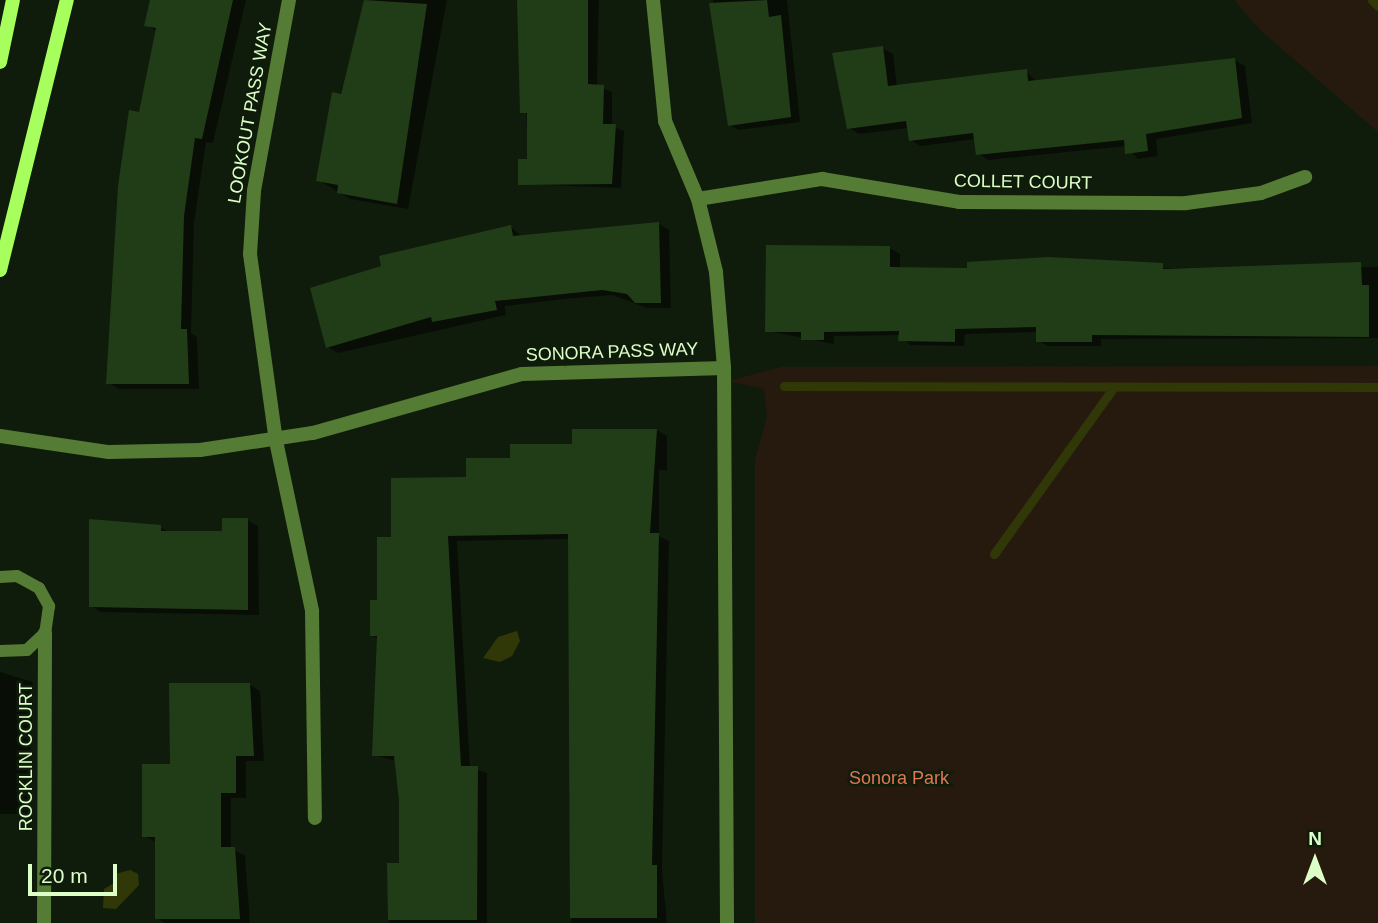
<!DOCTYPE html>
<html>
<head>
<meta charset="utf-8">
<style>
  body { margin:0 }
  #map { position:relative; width:1378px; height:923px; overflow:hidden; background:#101c0b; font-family:Arial,sans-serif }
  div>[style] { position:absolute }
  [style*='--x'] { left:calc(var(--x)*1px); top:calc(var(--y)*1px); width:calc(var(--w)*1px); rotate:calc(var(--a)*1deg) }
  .green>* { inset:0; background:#26190e }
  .water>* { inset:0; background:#313808 }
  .shadow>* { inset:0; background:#0007 }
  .stream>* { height:9px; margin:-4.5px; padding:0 4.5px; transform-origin:4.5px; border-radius:4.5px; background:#313808 }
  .building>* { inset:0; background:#213d17 }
  .service>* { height:12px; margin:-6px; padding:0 6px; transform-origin:6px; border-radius:6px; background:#557c35 }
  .minor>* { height:14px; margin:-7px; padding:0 7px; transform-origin:7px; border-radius:7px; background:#557c35 }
  .secondary>* { height:14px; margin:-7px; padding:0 7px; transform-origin:7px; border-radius:7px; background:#a7ff5d }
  span { translate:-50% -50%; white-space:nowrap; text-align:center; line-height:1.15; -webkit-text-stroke:5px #101c0b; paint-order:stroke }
  .street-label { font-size:18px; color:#dbffc6 }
  .park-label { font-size:18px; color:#e07751 }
  .north { position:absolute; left:1280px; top:825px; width:70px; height:70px; -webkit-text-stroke:5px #101c0b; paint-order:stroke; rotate:0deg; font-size:19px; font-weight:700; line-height:28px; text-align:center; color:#dbffc6 }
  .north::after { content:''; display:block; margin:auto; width:24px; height:32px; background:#dbffc6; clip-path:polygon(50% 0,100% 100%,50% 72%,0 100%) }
  .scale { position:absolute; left:28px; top:864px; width:89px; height:32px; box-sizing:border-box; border:4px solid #dbffc6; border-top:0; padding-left:9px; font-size:21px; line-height:24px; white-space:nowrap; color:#dbffc6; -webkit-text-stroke:5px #101c0b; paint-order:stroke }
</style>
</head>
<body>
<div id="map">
  <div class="green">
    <div style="clip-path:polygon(1234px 0,1378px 0,1378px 132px,1259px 29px)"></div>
    <div style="clip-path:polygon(1378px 366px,1378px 923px,755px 923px,755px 460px,767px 416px,764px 389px,729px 381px,781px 367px)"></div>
  </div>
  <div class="water">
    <div style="clip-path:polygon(517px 631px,520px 641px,512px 656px,500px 662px,483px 658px,498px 637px)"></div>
    <div style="clip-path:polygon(130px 870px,138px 874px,139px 885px,116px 909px,103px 908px,104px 889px,114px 883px,115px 874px)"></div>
  </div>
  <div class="shadow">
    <div style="clip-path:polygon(152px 0,246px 0,213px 143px,206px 142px,194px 223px,191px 333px,197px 337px,199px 389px,119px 389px,108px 383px,140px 114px,157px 31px,146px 25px)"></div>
    <div style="clip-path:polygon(365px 0,447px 0,408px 209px,350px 199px,318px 180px)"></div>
    <div style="clip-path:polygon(519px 0,599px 0,597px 86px,612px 92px,612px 126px,624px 131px,621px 188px,520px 184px,529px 161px)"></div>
    <div style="clip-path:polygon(713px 0,787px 0,800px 122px,739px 130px,729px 125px)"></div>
    <div style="clip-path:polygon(882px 48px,893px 54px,897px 87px,1026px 71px,1037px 82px,1234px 60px,1245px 66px,1252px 123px,1156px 139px,1158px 156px,1138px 159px,1126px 146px,988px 160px,977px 153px,976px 139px,921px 146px,910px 140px,909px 128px,859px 134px,849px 128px)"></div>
    <div style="clip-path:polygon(659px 224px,669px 230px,671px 308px,647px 308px,613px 295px,564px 299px,505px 306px,506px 315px,338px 353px,328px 347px,511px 227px,522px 237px)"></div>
    <div style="clip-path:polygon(890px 248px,900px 254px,900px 269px,1378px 267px,1378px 338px,1101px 339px,1101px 346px,1048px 346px,1038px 341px,1038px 332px,965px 334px,964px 346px,910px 345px,900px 335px,834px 336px,834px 344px,767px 331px)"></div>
    <div style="clip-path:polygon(657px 430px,667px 436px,667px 470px,659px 470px,659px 536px,669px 541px,662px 870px,667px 923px,571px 923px,570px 539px,457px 541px,470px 767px,487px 773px,487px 923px,389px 923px,389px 865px,401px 864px,401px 800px,396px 761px,374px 755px,378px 639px,372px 635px,392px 538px,468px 479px,512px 459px)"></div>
    <div style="clip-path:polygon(247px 520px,258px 526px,259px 615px,101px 612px,91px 606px,160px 527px,171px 533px,223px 533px)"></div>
    <div style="clip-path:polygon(0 672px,33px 682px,28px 814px,0 814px)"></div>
    <div style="clip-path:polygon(250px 685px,260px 691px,264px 761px,246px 761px,246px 798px,231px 798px,231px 849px,245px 855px,250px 923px,165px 923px,157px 918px,156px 842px,144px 836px,171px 766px)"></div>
  </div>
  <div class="stream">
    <div style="--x:1372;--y:0;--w:8;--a:45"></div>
    <div style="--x:784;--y:386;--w:594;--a:0.1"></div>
    <div style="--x:994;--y:554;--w:206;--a:-54.3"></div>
  </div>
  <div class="building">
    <div style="clip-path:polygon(150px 0,233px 0,202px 139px,195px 138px,184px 216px,181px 329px,187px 329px,189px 384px,106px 384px,118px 186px,129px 110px,139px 112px,156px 28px,144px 26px)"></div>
    <div style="clip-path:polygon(364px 0,427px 4px,397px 204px,337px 193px,338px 185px,316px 181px,332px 92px,341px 94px)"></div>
    <div style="clip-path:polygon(517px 0,588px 0,588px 84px,604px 85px,603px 124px,616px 124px,612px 184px,518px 185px,518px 159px,527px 159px,527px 113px,520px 113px)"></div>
    <div style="clip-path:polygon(767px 0,769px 17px,781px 15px,791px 117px,728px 126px,709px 3px)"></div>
    <div style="clip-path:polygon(883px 46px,888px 86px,1027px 69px,1028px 81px,1235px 58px,1242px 118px,1146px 134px,1148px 151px,1125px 154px,1124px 140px,976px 155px,973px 133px,909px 141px,906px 121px,847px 129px,832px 53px)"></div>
    <div style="clip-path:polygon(659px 222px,661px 303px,635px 303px,627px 294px,602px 290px,495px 301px,497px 310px,432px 322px,431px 317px,326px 348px,310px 288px,381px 266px,379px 256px,511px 225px,513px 236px)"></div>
    <div style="clip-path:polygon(766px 245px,890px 246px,890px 267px,967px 268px,967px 262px,1048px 257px,1163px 263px,1163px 269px,1361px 262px,1362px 285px,1369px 285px,1369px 337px,1092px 335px,1092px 342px,1036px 342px,1036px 327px,955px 329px,955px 342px,898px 341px,899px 331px,824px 332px,824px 340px,801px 340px,801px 332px,765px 332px)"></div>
    <div style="clip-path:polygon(572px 429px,657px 429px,650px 533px,659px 533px,652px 865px,657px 865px,657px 918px,570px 918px,568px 534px,448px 536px,461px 766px,478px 766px,477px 920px,388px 920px,387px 863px,399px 863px,399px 800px,394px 756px,372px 756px,377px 636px,370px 636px,370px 600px,377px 600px,377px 537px,391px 537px,391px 478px,466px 477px,466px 458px,510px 458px,510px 444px,572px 444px)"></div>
    <div style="clip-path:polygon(222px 518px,248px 518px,248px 610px,89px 607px,89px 519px,161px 525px,161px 531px,222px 531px)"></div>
    <div style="clip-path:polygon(169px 683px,250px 683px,254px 756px,236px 756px,236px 793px,221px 793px,221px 847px,235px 847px,240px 919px,155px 919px,155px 837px,142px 837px,142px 764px,170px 764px)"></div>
  </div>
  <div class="service">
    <div style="--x:0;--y:577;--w:17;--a:-3"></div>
    <div style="--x:17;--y:576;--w:25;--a:29"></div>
    <div style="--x:39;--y:588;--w:21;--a:61"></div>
    <div style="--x:49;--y:606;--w:27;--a:98"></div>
    <div style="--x:45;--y:633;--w:25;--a:137"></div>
    <div style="--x:27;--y:650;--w:27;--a:178"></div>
  </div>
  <div class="minor">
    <div style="--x:289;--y:0;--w:194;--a:100.4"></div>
    <div style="--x:254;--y:191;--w:63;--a:93.6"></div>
    <div style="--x:250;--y:254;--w:189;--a:82.1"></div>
    <div style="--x:276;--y:441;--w:174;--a:78"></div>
    <div style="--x:312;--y:611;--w:207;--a:89.2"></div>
    <div style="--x:653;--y:0;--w:122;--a:84.3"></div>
    <div style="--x:665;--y:121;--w:85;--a:67.1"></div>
    <div style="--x:698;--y:199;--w:75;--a:76.1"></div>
    <div style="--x:716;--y:272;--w:96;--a:85.2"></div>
    <div style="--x:698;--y:199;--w:126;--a:-9.2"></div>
    <div style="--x:822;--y:179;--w:139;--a:9.5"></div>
    <div style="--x:959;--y:202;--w:227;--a:0.3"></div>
    <div style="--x:1186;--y:203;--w:76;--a:-7.6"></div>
    <div style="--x:1261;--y:193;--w:47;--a:-20"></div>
    <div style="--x:0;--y:436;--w:110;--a:8.4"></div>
    <div style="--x:109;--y:452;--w:91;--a:-1.3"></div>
    <div style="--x:200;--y:450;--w:114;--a:-8.6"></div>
    <div style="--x:313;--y:433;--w:217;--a:-15.8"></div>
    <div style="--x:522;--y:374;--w:202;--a:-1.7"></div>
    <div style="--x:724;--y:368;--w:555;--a:89.69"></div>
    <div style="--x:44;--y:923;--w:290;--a:-89.8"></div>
  </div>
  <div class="secondary">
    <div style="--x:0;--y:62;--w:63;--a:-78.2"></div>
    <div style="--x:0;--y:270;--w:278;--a:-76.1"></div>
  </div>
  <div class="street-label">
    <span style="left:250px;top:113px;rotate:-80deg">LOOKOUT PASS WAY</span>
    <span style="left:1023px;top:182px;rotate:1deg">COLLET COURT</span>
    <span style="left:612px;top:352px;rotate:-2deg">SONORA PASS WAY</span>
    <span style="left:26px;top:757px;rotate:-90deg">ROCKLIN COURT</span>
  </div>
  <div class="park-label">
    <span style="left:899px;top:778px">Sonora Park</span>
  </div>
  <div class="north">N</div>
  <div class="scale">20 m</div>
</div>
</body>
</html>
